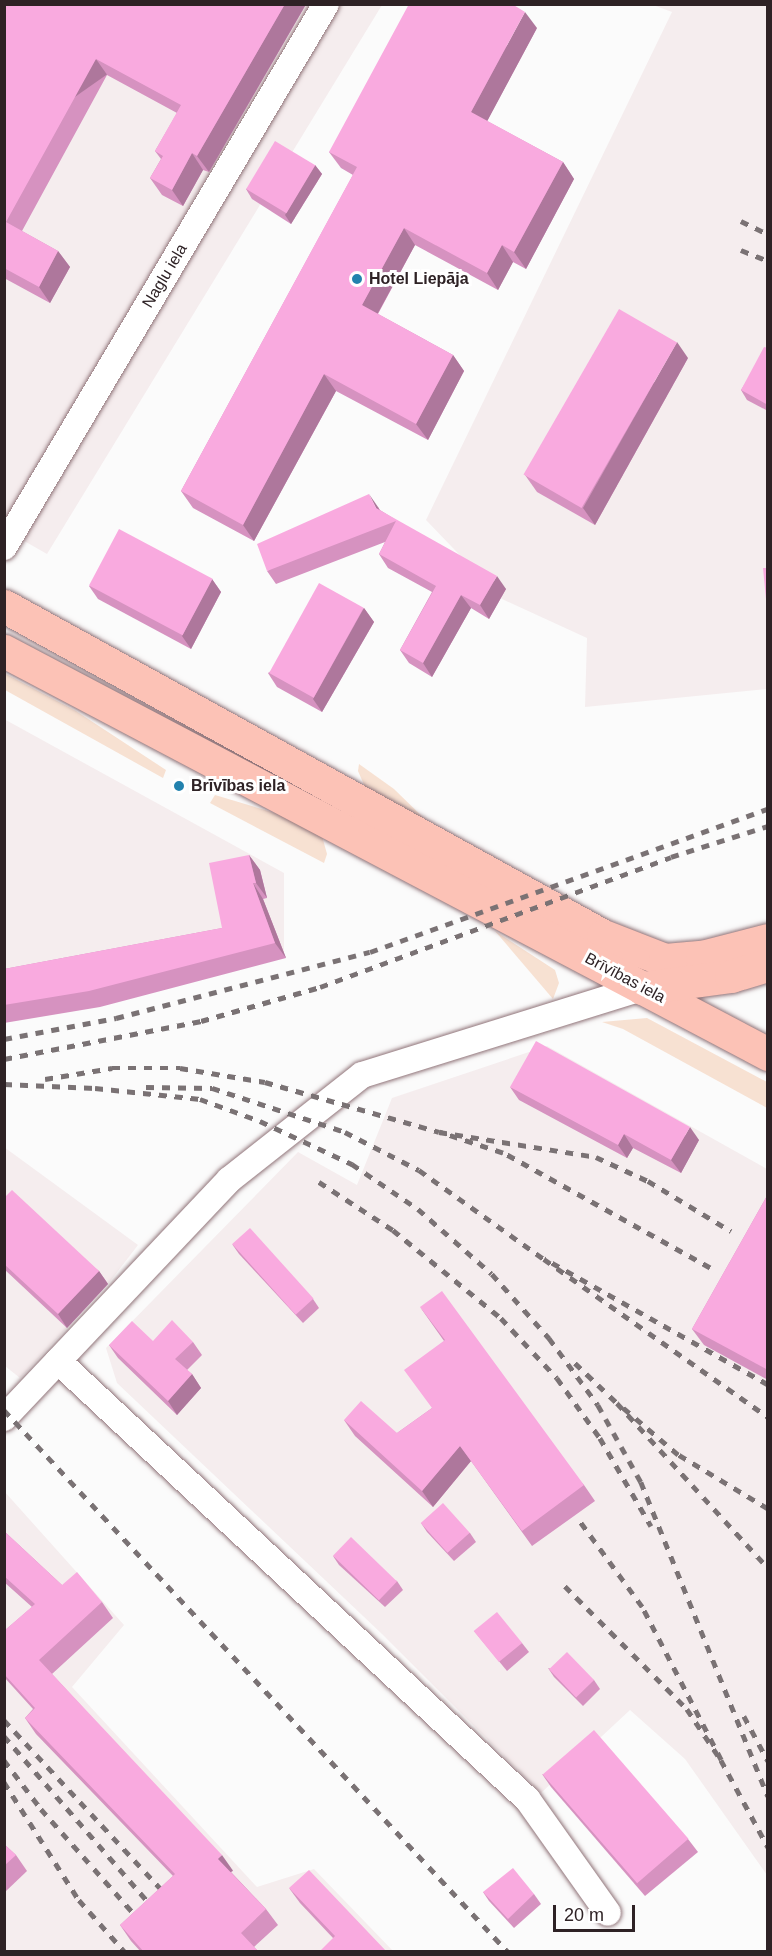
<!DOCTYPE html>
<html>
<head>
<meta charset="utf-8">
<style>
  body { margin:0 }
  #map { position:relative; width:772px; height:1956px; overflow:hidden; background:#fbfbfb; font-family:Helvetica,sans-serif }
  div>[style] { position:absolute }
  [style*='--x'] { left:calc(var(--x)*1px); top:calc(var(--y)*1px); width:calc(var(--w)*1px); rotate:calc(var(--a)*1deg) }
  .built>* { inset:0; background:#f5edee }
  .green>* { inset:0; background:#f7e1d2 }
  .roads { filter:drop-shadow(0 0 2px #907479) drop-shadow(0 0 2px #907479) }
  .street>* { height:26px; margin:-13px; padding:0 13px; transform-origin:13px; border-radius:13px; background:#fff }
  .highway>* { height:33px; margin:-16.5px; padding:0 16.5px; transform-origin:16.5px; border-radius:16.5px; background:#fcc2b6 }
  .rail>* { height:4.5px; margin-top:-2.25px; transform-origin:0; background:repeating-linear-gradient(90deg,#7a7274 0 8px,transparent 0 16px) }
  .wall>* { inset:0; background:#d692c0 }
  .shaded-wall>* { inset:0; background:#ae779c; transform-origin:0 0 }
  .building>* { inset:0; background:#f9aadf; transform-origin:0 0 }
  .dots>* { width:16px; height:16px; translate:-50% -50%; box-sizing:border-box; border:3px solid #fff; border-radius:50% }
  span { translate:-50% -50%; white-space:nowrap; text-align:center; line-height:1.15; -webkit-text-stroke:6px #fff; paint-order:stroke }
  .street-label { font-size:16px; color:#2e2225 }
  .poi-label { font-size:16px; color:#2e2225; font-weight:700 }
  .left { translate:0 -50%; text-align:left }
  .frame { position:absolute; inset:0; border:6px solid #2e2225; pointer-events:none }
  .scale { position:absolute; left:553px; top:1905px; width:82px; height:27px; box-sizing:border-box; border:3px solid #2e2225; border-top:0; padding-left:8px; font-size:18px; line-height:21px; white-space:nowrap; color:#2e2225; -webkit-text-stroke:4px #fff; paint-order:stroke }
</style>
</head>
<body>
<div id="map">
  <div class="built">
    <div style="clip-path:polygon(5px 5px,382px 5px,47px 554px,5px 530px)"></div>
    <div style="clip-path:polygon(653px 5px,767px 5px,767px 689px,585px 707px,587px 638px,502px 599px,426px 520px,672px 12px)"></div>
    <div style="clip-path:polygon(4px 719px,284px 873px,284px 958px,5px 1021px)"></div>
    <div style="clip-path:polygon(547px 1046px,767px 1169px,767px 1875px,685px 1759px,630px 1710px,541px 1793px,382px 1634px,117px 1383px,106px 1348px,298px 1152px,357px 1185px,392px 1098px)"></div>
    <div style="clip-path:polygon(4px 1147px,138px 1245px,108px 1284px,20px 1378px,5px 1366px)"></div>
    <div style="clip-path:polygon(4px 1491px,124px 1625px,72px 1687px,257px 1887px,314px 1869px,393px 1951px,5px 1951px)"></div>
  </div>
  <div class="green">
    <div style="clip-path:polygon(4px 673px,76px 711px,166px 770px,163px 778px,5px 690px)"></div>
    <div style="clip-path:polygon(359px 764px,394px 789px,434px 828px,365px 787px,358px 771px)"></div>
    <div style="clip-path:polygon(215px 795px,278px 814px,322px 836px,327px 854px,324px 863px,210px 803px)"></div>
    <div style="clip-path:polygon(495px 931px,555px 970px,559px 983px,553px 999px)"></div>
    <div style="clip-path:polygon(647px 1018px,767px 1082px,767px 1108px,623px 1029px,602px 1022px)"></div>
  </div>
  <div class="roads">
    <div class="street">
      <div style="--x:4;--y:547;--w:631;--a:-59.33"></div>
      <div style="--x:58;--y:1361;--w:643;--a:43.05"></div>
      <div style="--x:528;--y:1800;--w:138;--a:54.7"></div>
      <div style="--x:4;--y:1418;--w:328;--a:-46.6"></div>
      <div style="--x:229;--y:1180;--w:169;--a:-38.3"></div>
      <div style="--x:362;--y:1075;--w:293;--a:-17.3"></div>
    </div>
    <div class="highway">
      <div style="--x:4;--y:606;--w:684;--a:28.85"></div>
      <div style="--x:603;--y:936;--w:66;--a:21.2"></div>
      <div style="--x:665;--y:960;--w:37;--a:-5"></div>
      <div style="--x:702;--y:957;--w:68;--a:-14.4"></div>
      <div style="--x:4;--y:651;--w:864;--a:27.81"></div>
      <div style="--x:642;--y:988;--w:90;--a:-7.7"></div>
      <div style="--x:731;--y:976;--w:39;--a:-17"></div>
    </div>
  </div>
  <div class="rail">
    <div style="--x:741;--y:221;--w:30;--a:26"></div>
    <div style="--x:741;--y:250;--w:29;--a:22"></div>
    <div style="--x:4;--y:1039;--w:114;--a:-10.6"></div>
    <div style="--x:116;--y:1018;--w:262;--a:-14.6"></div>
    <div style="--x:370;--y:952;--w:423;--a:-19.8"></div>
    <div style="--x:4;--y:1059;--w:201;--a:-10.9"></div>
    <div style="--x:201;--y:1021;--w:124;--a:-15.9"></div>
    <div style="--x:320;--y:987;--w:374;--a:-20.3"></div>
    <div style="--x:671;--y:857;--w:102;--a:-17.7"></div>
    <div style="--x:45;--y:1079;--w:68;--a:-9.3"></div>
    <div style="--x:112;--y:1068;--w:68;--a:0"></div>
    <div style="--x:180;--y:1068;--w:86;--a:9.4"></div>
    <div style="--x:265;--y:1082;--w:181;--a:16"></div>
    <div style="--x:4;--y:1084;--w:91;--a:2.5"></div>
    <div style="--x:95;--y:1088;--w:106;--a:6"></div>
    <div style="--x:200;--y:1099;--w:64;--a:20.1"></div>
    <div style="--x:260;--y:1121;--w:102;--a:25.1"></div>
    <div style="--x:352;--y:1164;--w:80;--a:34.3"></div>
    <div style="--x:418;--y:1209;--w:98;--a:41.3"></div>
    <div style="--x:492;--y:1274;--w:86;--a:48.3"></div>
    <div style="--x:549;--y:1338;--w:83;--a:53.8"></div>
    <div style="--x:598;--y:1405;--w:88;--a:60.8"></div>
    <div style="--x:641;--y:1482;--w:339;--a:68"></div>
    <div style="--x:146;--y:1087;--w:66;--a:0.9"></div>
    <div style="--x:212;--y:1088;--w:140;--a:18.3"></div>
    <div style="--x:345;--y:1132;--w:83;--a:27.2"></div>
    <div style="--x:419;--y:1170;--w:153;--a:35.5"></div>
    <div style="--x:319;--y:1182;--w:88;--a:33"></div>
    <div style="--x:393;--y:1230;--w:139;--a:39.2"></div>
    <div style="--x:501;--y:1318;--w:82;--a:47"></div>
    <div style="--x:557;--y:1378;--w:74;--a:54.4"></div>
    <div style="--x:600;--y:1438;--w:102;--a:59.9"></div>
    <div style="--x:710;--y:1268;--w:237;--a:-150.9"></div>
    <div style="--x:503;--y:1153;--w:67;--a:-161.8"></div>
    <div style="--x:439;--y:1132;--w:159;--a:9"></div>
    <div style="--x:596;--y:1157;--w:57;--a:24.8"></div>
    <div style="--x:648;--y:1181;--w:97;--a:31.1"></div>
    <div style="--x:575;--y:1363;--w:58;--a:43.6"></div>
    <div style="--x:768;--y:1385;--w:257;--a:-150.6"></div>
    <div style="--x:544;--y:1259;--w:274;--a:35.2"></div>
    <div style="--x:4;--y:1410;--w:740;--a:47.08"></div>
    <div style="--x:768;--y:1509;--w:105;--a:-149"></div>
    <div style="--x:678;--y:1455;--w:80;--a:-139.6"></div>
    <div style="--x:617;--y:1403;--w:224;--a:47.5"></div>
    <div style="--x:565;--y:1586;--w:173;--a:45.2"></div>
    <div style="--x:687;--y:1709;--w:61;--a:56.3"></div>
    <div style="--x:721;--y:1760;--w:172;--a:-117.3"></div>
    <div style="--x:642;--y:1607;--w:110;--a:-126.1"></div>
    <div style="--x:744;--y:1716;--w:51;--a:61.9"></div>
    <div style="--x:4;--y:1720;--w:247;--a:47.1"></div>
    <div style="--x:4;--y:1736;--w:235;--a:49"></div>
    <div style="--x:4;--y:1760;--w:61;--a:52.9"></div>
    <div style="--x:41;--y:1809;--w:191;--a:48.4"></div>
    <div style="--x:721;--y:1760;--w:99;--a:61.6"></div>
    <div style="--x:4;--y:1782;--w:140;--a:57.6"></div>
    <div style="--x:79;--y:1900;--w:69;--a:48.5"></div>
  </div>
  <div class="wall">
    <div style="clip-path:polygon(4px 4px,304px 4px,305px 6px,209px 172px,203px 170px,183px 206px,162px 195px,150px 178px,161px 159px,155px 151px,177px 113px,107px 75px,22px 231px,58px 251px,70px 267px,50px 303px,4px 278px)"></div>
    <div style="clip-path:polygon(537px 28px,487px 121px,563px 162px,574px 179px,526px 269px,513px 262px,498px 290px,415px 245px,378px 314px,453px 355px,464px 371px,428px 440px,336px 391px,254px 541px,193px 508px,181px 491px,353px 175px,341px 168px,329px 152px)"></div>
    <div style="clip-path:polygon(315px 165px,322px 174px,291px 224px,252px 199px,246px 189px)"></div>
    <div style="clip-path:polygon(768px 348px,768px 411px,747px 400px,741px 390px)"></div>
    <div style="clip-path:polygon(688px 358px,595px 525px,537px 492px,525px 475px)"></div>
    <div style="clip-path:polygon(378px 507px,380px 510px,506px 589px,489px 619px,471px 608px,432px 677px,409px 663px,400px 650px,432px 592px,388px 568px,379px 554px,385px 542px,276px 584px,267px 571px)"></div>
    <div style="clip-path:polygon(212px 579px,221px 592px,191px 649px,98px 599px,89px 586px)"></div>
    <div style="clip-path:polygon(364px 608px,374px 622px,322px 712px,277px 687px,268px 673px)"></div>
    <div style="clip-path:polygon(249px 855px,260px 870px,267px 898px,263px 899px,286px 958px,100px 1007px,4px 1023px,4px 969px,222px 928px)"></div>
    <div style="clip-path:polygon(510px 1087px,699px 1140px,681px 1173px,633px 1148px,627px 1158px,519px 1100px)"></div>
    <div style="clip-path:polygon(768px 1194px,768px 1380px,704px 1345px,692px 1329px)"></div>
    <div style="clip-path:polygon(4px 1198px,99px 1271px,108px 1284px,67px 1328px,4px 1269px)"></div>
    <div style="clip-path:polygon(232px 1244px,313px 1299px,319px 1308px,303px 1323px,239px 1254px)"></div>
    <div style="clip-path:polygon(420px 1307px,584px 1485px,595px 1501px,532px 1546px,471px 1461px,433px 1507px,355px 1436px,344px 1420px,397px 1433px,432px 1408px,444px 1341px)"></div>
    <div style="clip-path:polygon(153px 1341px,193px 1342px,202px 1355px,187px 1370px,192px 1374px,201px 1388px,177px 1415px,118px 1358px,109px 1345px)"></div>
    <div style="clip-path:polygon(421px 1523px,470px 1533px,476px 1542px,454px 1561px,427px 1532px)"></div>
    <div style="clip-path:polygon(4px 1531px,62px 1585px,102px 1602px,113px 1618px,52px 1674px,233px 1871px,231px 1872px,266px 1909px,278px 1925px,254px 1947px,259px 1952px,141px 1952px,131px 1941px,120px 1925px,173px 1876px,36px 1734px,25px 1718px,33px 1709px,4px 1677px,4px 1631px,32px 1607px,4px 1582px)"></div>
    <div style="clip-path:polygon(333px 1556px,397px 1581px,403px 1590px,385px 1607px,339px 1565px)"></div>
    <div style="clip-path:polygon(474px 1631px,522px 1643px,529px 1652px,507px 1671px)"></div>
    <div style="clip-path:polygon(548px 1668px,594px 1680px,600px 1689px,583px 1706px,554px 1677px)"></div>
    <div style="clip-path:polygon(542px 1774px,688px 1839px,698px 1852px,645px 1896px,551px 1787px)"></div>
    <div style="clip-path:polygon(4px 1844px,16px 1855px,27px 1871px,4px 1893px)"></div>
    <div style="clip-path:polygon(289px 1888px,387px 1952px,333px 1938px,300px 1903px)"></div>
    <div style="clip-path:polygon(483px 1892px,534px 1894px,541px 1904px,514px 1928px,489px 1901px)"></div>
  </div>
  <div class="shaded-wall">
    <div style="clip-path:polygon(285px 4px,304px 4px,305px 6px,209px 172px,197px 156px)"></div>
    <div style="clip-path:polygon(525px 12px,537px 28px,483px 129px,471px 112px)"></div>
    <div style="left:96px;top:59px;width:19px;height:186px;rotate:55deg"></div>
    <div style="clip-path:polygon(192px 153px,203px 170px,183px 206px,172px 190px)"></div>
    <div style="clip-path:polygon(563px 162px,574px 179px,526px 269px,514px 252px)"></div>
    <div style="clip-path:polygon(315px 165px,322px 174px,291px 224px,285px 215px)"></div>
    <div style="clip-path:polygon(404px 228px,415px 245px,373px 322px,362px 305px)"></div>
    <div style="clip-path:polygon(502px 245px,513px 262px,498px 290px,487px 273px)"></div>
    <div style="clip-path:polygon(58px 251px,70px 267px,50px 303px,39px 287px)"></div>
    <div style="clip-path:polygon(677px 342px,688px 358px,595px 525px,583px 508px)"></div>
    <div style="clip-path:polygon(453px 355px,464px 371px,428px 440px,416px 424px)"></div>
    <div style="clip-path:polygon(324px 374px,336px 391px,254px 541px,243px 525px)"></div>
    <div style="clip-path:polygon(369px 494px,378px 507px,385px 521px,376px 508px)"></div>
    <div style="clip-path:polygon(497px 576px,506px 589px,489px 619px,480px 605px)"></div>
    <div style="clip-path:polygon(212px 579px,221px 592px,191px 649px,182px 636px)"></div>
    <div style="clip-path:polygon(461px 595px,471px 608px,432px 677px,423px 663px)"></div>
    <div style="clip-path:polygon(364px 608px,374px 622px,322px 712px,313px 699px)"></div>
    <div style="clip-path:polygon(249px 855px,260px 870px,267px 898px,256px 883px)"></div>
    <div style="clip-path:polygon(253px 883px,263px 899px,286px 958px,275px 943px)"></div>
    <div style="clip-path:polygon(690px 1127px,699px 1140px,681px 1173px,671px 1160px)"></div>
    <div style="clip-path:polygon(624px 1134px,633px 1148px,627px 1158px,618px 1145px)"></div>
    <div style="clip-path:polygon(99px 1271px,108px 1284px,67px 1328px,58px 1314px)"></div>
    <div style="clip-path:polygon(192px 1374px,201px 1388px,177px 1415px,168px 1401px)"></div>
    <div style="clip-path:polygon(460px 1446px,471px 1461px,433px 1507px,422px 1491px)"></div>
    <div style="left:222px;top:1855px;width:19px;height:6px;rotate:55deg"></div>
  </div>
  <div class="building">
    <div style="clip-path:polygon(4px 4px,285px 4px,197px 156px,192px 153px,172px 190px,150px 178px,163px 156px,155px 151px,181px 105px,96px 59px,6px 222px,58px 251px,39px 287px,4px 268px)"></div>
    <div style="clip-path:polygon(409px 4px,512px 4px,525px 12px,471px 112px,563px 162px,514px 252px,502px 245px,487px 273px,404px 228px,362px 305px,453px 355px,416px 424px,324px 374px,243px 525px,181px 491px,357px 167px,329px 152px)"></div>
    <div style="left:275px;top:141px;width:47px;height:56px;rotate:31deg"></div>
    <div style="left:619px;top:309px;width:67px;height:191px;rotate:30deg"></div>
    <div style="clip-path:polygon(764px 347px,768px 348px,768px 405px,741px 390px)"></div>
    <div style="clip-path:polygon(369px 494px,376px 508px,497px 576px,480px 605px,461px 595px,423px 663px,400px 650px,436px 586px,379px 554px,396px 521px,267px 571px,257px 544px)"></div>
    <div style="left:119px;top:529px;width:106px;height:64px;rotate:28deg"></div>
    <div style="clip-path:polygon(763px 568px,768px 568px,768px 620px)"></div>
    <div style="left:319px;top:583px;width:51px;height:103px;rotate:29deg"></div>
    <div style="clip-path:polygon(249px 855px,256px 883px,253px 883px,275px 943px,89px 991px,4px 1005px,4px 969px,222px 928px,209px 863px)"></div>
    <div style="clip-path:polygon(536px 1041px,690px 1127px,671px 1160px,624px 1134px,618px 1145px,510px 1087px)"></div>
    <div style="clip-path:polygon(12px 1190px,99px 1271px,58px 1314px,4px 1264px,4px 1198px)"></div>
    <div style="clip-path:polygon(768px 1194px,768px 1370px,692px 1329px)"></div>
    <div style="left:250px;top:1228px;width:95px;height:24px;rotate:48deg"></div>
    <div style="clip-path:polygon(442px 1291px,584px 1485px,522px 1531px,460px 1446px,422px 1491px,344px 1420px,361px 1401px,397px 1433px,432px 1408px,404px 1370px,445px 1340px,420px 1307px)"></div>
    <div style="clip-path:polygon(172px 1320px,193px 1342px,175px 1359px,192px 1374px,168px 1401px,109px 1345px,132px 1321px,153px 1341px)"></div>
    <div style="left:443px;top:1503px;width:40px;height:30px;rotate:48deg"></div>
    <div style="clip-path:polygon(4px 1531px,62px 1585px,77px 1572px,102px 1602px,39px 1660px,222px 1855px,218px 1859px,266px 1909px,241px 1933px,259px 1952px,144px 1952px,120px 1925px,175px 1874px,25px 1718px,35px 1708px,4px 1674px,4px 1631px,35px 1604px,4px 1576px)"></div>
    <div style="left:351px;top:1537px;width:64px;height:26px;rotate:44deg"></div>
    <div style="left:497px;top:1612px;width:40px;height:30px;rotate:51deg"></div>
    <div style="left:567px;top:1652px;width:39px;height:25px;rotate:46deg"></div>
    <div style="left:594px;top:1730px;width:144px;height:68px;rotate:49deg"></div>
    <div style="clip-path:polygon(4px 1844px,16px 1855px,4px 1866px)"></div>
    <div style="clip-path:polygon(513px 1868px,534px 1894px,508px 1919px,483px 1892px)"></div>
    <div style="clip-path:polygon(309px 1870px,387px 1952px,319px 1952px,335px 1936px,289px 1888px)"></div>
  </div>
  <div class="dots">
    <div style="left:357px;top:279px;background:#2382ae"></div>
    <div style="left:179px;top:786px;background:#2382ae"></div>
  </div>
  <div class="street-label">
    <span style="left:165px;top:276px;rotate:-59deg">Naglu iela</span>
    <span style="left:625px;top:978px;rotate:28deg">Brīvības iela</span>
  </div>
  <div class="poi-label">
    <span class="left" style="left:369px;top:279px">Hotel Liepāja</span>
    <span class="left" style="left:191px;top:786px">Brīvības iela</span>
  </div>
  <div class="frame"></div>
  <div class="scale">20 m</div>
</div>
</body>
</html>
